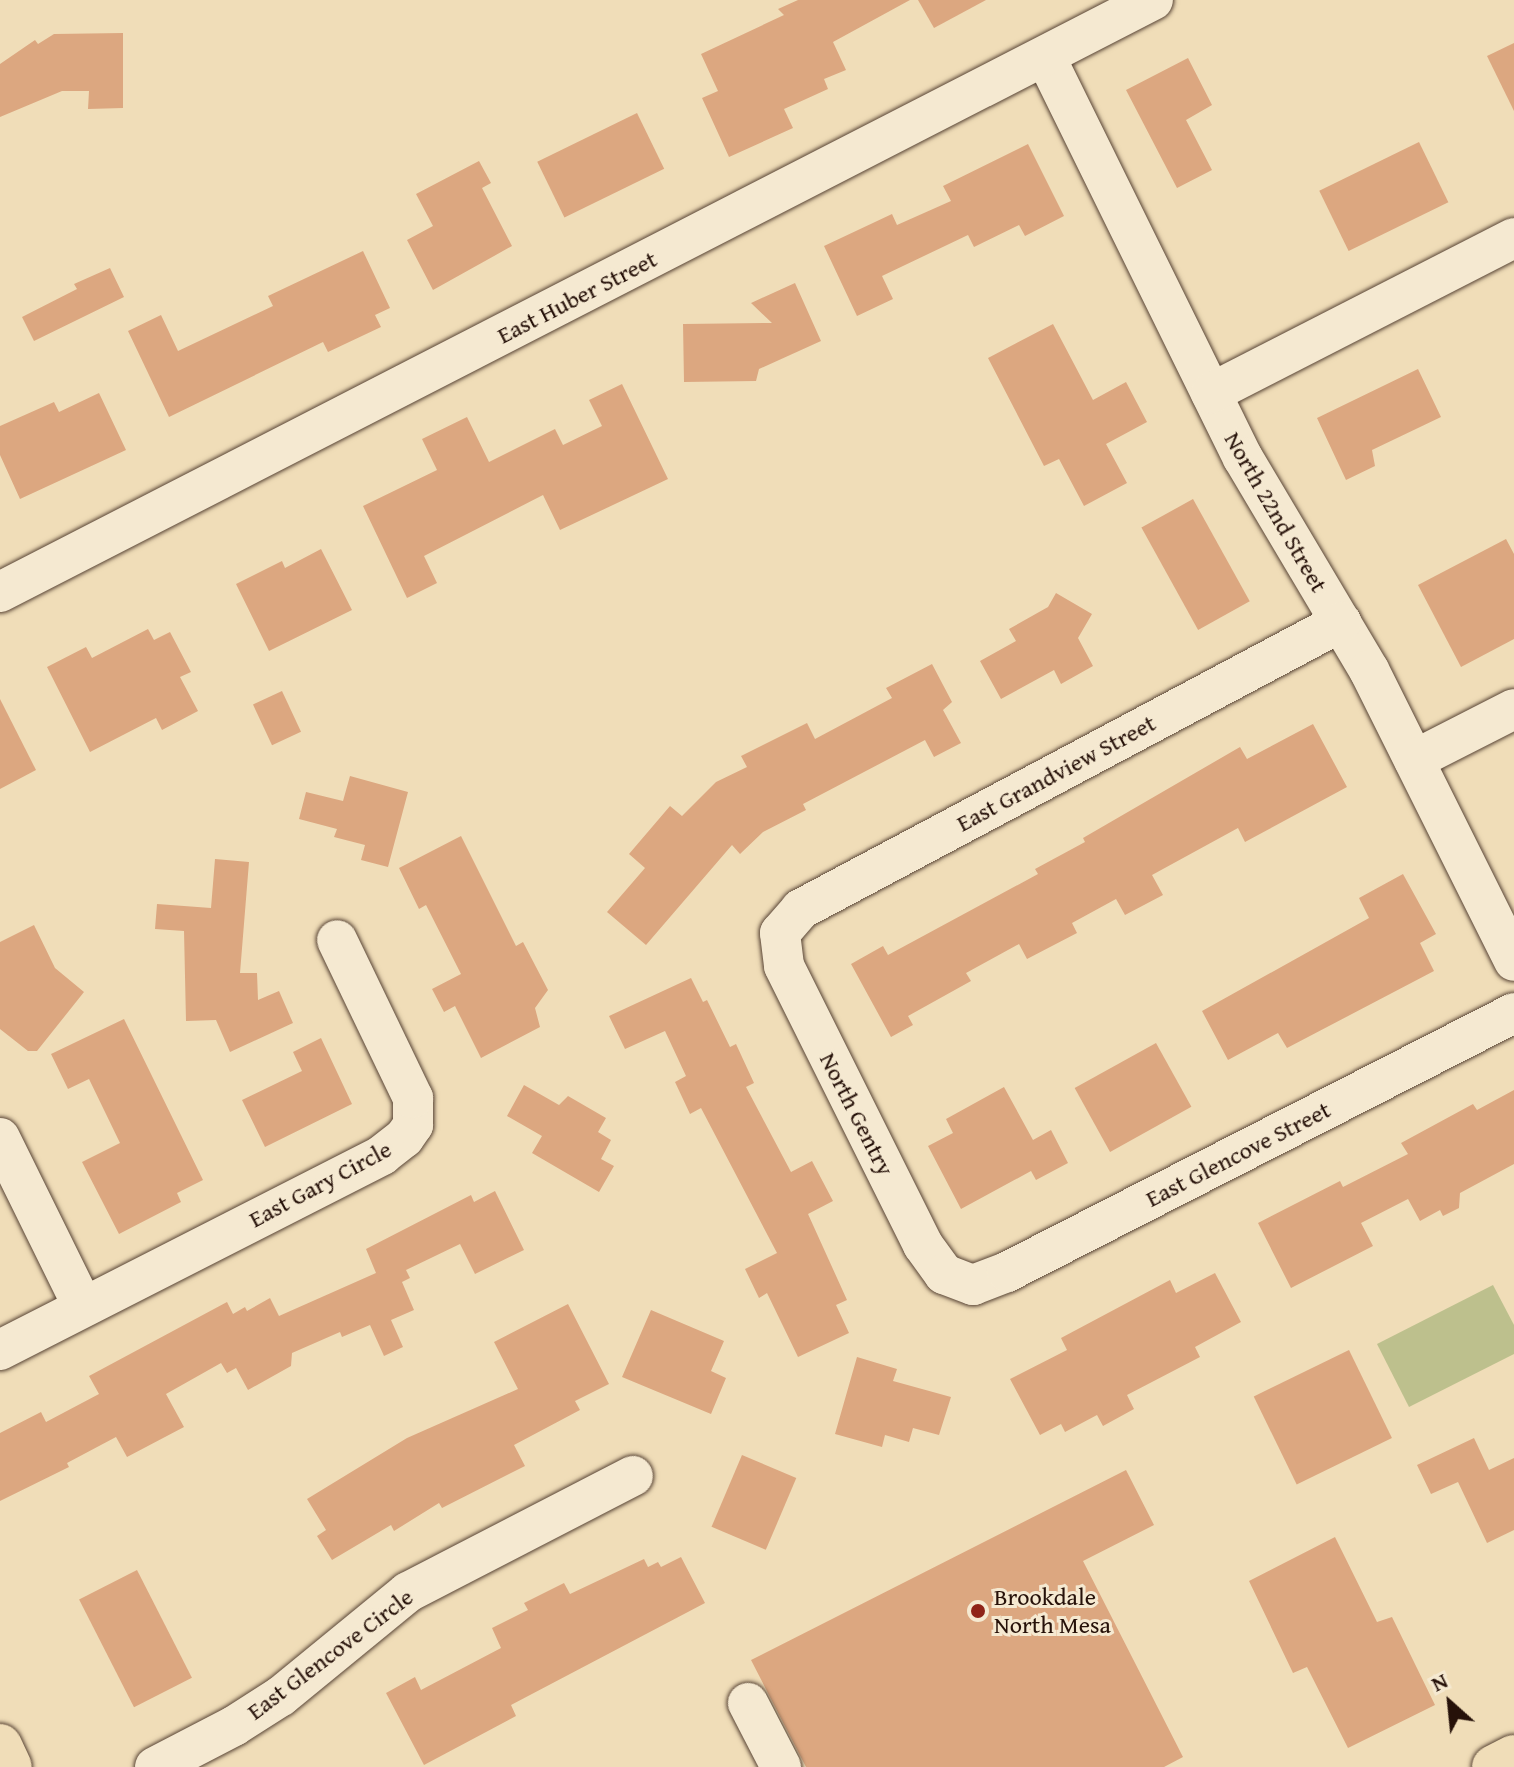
<!DOCTYPE html>
<html>
<head>
<meta charset="utf-8">
<style>
  body { margin:0 }
  #map { position:relative; width:1514px; height:1767px; overflow:hidden; background:#f0ddb8; font-family:"Gentium Book Plus",serif }
  div>[style] { position:absolute }
  [style*='--x'] { left:calc(var(--x)*1px); top:calc(var(--y)*1px); width:calc(var(--w)*1px); rotate:calc(var(--a)*1deg) }
  .green>* { inset:0; background:#bdc08d }
  .building>* { inset:0; background:#dca780; transform-origin:0 0 }
  .roads { filter:drop-shadow(0 0 2px #584435) drop-shadow(0 0 2px #584435) }
  .minor>* { height:40px; margin:-20px; padding:0 20px; transform-origin:20px; border-radius:20px; background:#f5e9d1 }
  .major>* { height:44px; margin:-22px; padding:0 22px; transform-origin:22px; border-radius:22px; background:#f0ddb8 }
  .dots>* { width:22px; height:22px; translate:-50% -50%; box-sizing:border-box; border:4px solid #f5e9d1; border-radius:50% }
  span { translate:-50% -50%; white-space:nowrap; text-align:center; line-height:1.15; -webkit-text-stroke:6px #f5e9d1; paint-order:stroke }
  .street-label { font-size:24px; color:#261109 }
  .poi-label { font-size:24px; color:#261109 }
  .left { translate:0 -50%; text-align:left }
  .north { position:absolute; left:1410px; top:1663px; width:80px; height:80px; -webkit-text-stroke:6px #f5e9d1; paint-order:stroke; rotate:333deg; font-size:22px; font-weight:700; line-height:32px; text-align:center; color:#261109 }
  .north::after { content:''; display:block; margin:auto; width:28px; height:36px; background:#261109; clip-path:polygon(50% 0,100% 100%,50% 72%,0 100%) }
</style>
</head>
<body>
<div id="map">
  <div class="green">
    <div style="clip-path:polygon(1493px 1285px,1514px 1325px,1514px 1354px,1409px 1407px,1377px 1344px)"></div>
  </div>
  <div class="building">
    <div style="clip-path:polygon(798px 0,910px 0,833px 42px,846px 70px,824px 79px,828px 89px,784px 109px,793px 128px,729px 157px,702px 98px,718px 91px,701px 54px,784px 15px,778px 9px)"></div>
    <div style="clip-path:polygon(918px 0,986px 0,934px 28px)"></div>
    <div style="clip-path:polygon(123px 33px,123px 108px,88px 109px,89px 91px,62px 91px,0 117px,0 64px,35px 40px,38px 44px,54px 34px)"></div>
    <div style="clip-path:polygon(1514px 43px,1514px 111px,1487px 56px)"></div>
    <div style="clip-path:polygon(1188px 58px,1212px 105px,1186px 120px,1212px 170px,1177px 188px,1126px 90px)"></div>
    <div style="left:637px;top:113px;width:62px;height:111px;rotate:64deg"></div>
    <div style="left:1419px;top:142px;width:67px;height:111px;rotate:64deg"></div>
    <div style="clip-path:polygon(1028px 144px,1064px 216px,1025px 236px,1019px 225px,974px 247px,968px 235px,882px 276px,893px 299px,857px 316px,824px 246px,892px 214px,897px 225px,951px 201px,943px 186px)"></div>
    <div style="clip-path:polygon(479px 161px,491px 183px,482px 188px,512px 246px,433px 290px,407px 240px,433px 226px,416px 194px)"></div>
    <div style="clip-path:polygon(363px 251px,390px 308px,375px 315px,381px 327px,328px 352px,323px 342px,169px 417px,128px 331px,161px 315px,178px 351px,273px 306px,268px 296px)"></div>
    <div style="clip-path:polygon(110px 268px,124px 297px,34px 341px,22px 317px,77px 289px,74px 284px)"></div>
    <div style="clip-path:polygon(795px 283px,821px 341px,759px 369px,756px 381px,684px 382px,683px 324px,772px 323px,751px 303px)"></div>
    <div style="clip-path:polygon(1053px 324px,1093px 400px,1126px 382px,1147px 422px,1106px 444px,1127px 483px,1084px 506px,1059px 459px,1044px 466px,988px 358px)"></div>
    <div style="clip-path:polygon(1418px 369px,1441px 417px,1372px 450px,1375px 466px,1346px 480px,1317px 418px)"></div>
    <div style="clip-path:polygon(622px 384px,668px 479px,560px 530px,543px 495px,424px 556px,437px 583px,407px 598px,363px 506px,437px 470px,422px 439px,467px 417px,489px 462px,555px 429px,563px 445px,602px 426px,589px 400px)"></div>
    <div style="clip-path:polygon(99px 393px,126px 450px,20px 499px,0 455px,0 426px,54px 402px,59px 412px)"></div>
    <div style="left:1193px;top:499px;width:117px;height:59px;rotate:61deg"></div>
    <div style="clip-path:polygon(1506px 539px,1514px 554px,1514px 639px,1461px 667px,1418px 585px)"></div>
    <div style="clip-path:polygon(321px 549px,352px 610px,269px 651px,236px 584px,282px 561px,285px 568px)"></div>
    <div style="clip-path:polygon(1056px 593px,1092px 614px,1078px 638px,1093px 666px,1061px 684px,1054px 670px,1001px 699px,980px 661px,1016px 641px,1009px 629px,1048px 607px)"></div>
    <div style="clip-path:polygon(148px 629px,154px 640px,170px 632px,191px 672px,180px 677px,198px 711px,162px 730px,156px 718px,90px 752px,47px 667px,86px 647px,92px 658px)"></div>
    <div style="clip-path:polygon(932px 664px,952px 702px,943px 710px,961px 743px,934px 757px,925px 740px,803px 804px,806px 810px,763px 832px,740px 854px,732px 845px,646px 945px,607px 912px,645px 868px,629px 854px,670px 806px,682px 816px,716px 782px,747px 767px,741px 756px,807px 723px,815px 739px,892px 698px,886px 688px)"></div>
    <div style="left:282px;top:691px;width:45px;height:32px;rotate:65deg"></div>
    <div style="clip-path:polygon(0 699px,36px 770px,0 789px)"></div>
    <div style="clip-path:polygon(1313px 724px,1347px 787px,1245px 842px,1238px 828px,1152px 875px,1163px 895px,1125px 915px,1116px 899px,1072px 923px,1077px 933px,1027px 959px,1019px 944px,966px 973px,971px 981px,908px 1016px,913px 1025px,891px 1037px,851px 964px,883px 946px,888px 955px,1038px 874px,1035px 869px,1085px 842px,1083px 838px,1240px 747px,1247px 759px)"></div>
    <div style="clip-path:polygon(350px 776px,408px 792px,388px 867px,361px 860px,365px 845px,334px 837px,337px 829px,299px 819px,306px 792px,343px 801px)"></div>
    <div style="clip-path:polygon(461px 836px,516px 946px,523px 942px,548px 990px,535px 1008px,540px 1027px,481px 1058px,455px 1006px,444px 1012px,432px 989px,461px 974px,426px 905px,419px 909px,399px 868px)"></div>
    <div style="clip-path:polygon(215px 859px,249px 862px,240px 973px,257px 973px,258px 1000px,279px 991px,293px 1023px,230px 1052px,216px 1020px,186px 1021px,184px 931px,155px 929px,157px 904px,211px 908px)"></div>
    <div style="clip-path:polygon(1403px 874px,1436px 934px,1420px 943px,1434px 971px,1287px 1048px,1278px 1033px,1228px 1060px,1202px 1011px,1369px 918px,1359px 898px)"></div>
    <div style="clip-path:polygon(34px 925px,55px 968px,84px 992px,37px 1051px,28px 1051px,0 1029px,0 942px)"></div>
    <div style="clip-path:polygon(691px 978px,703px 1002px,707px 1000px,730px 1047px,736px 1044px,754px 1083px,746px 1087px,791px 1172px,812px 1161px,833px 1201px,808px 1214px,847px 1300px,836px 1305px,849px 1333px,798px 1357px,767px 1293px,759px 1298px,745px 1269px,777px 1253px,701px 1108px,690px 1114px,675px 1082px,686px 1076px,665px 1031px,625px 1049px,609px 1016px)"></div>
    <div style="clip-path:polygon(124px 1019px,203px 1180px,177px 1193px,181px 1202px,119px 1234px,82px 1162px,120px 1143px,89px 1079px,68px 1089px,51px 1054px)"></div>
    <div style="clip-path:polygon(321px 1038px,352px 1104px,265px 1147px,242px 1100px,302px 1071px,293px 1052px)"></div>
    <div style="left:1156px;top:1043px;width:73px;height:93px;rotate:61deg"></div>
    <div style="clip-path:polygon(524px 1085px,559px 1105px,568px 1096px,606px 1118px,598px 1132px,611px 1140px,601px 1159px,614px 1166px,599px 1192px,532px 1153px,542px 1136px,507px 1116px)"></div>
    <div style="clip-path:polygon(1004px 1087px,1033px 1140px,1051px 1130px,1068px 1163px,1036px 1180px,1031px 1171px,961px 1209px,928px 1146px,953px 1133px,946px 1119px)"></div>
    <div style="clip-path:polygon(1514px 1090px,1514px 1164px,1460px 1193px,1459px 1208px,1443px 1216px,1440px 1210px,1420px 1221px,1408px 1199px,1361px 1223px,1373px 1246px,1291px 1288px,1258px 1223px,1340px 1181px,1343px 1187px,1408px 1154px,1401px 1143px,1473px 1104px,1477px 1110px)"></div>
    <div style="clip-path:polygon(495px 1191px,524px 1250px,475px 1274px,460px 1244px,406px 1270px,410px 1278px,402px 1282px,414px 1310px,391px 1320px,403px 1347px,384px 1356px,370px 1325px,342px 1337px,340px 1332px,292px 1353px,291px 1366px,248px 1390px,236px 1368px,227px 1373px,221px 1363px,166px 1394px,184px 1427px,127px 1457px,116px 1437px,67px 1463px,69px 1467px,0 1501px,0 1433px,41px 1412px,46px 1422px,99px 1394px,89px 1376px,227px 1302px,233px 1314px,245px 1307px,247px 1311px,270px 1298px,279px 1316px,376px 1273px,366px 1249px,471px 1195px,474px 1202px)"></div>
    <div style="clip-path:polygon(1215px 1273px,1241px 1322px,1195px 1347px,1200px 1357px,1127px 1395px,1134px 1409px,1103px 1426px,1097px 1415px,1065px 1432px,1061px 1424px,1040px 1435px,1010px 1379px,1067px 1350px,1061px 1338px,1170px 1280px,1176px 1293px)"></div>
    <div style="clip-path:polygon(568px 1304px,609px 1384px,575px 1401px,580px 1410px,514px 1445px,525px 1466px,442px 1508px,439px 1503px,394px 1531px,391px 1525px,332px 1560px,317px 1536px,326px 1530px,307px 1499px,407px 1438px,518px 1389px,494px 1342px)"></div>
    <div style="clip-path:polygon(651px 1310px,724px 1341px,711px 1371px,726px 1378px,711px 1414px,622px 1377px)"></div>
    <div style="left:1349px;top:1350px;width:98px;height:106px;rotate:64deg"></div>
    <div style="clip-path:polygon(857px 1357px,897px 1369px,893px 1381px,951px 1397px,939px 1435px,913px 1428px,909px 1442px,885px 1435px,882px 1447px,835px 1434px)"></div>
    <div style="clip-path:polygon(1474px 1438px,1489px 1470px,1514px 1458px,1514px 1530px,1487px 1543px,1458px 1482px,1431px 1494px,1417px 1465px)"></div>
    <div style="left:742px;top:1455px;width:59px;height:78px;rotate:23deg"></div>
    <div style="clip-path:polygon(1126px 1470px,1154px 1525px,1083px 1561px,1183px 1757px,1164px 1767px,806px 1767px,751px 1660px)"></div>
    <div style="clip-path:polygon(1335px 1537px,1377px 1622px,1392px 1617px,1435px 1705px,1348px 1748px,1307px 1667px,1293px 1673px,1249px 1581px)"></div>
    <div style="clip-path:polygon(681px 1557px,705px 1603px,511px 1705px,516px 1716px,424px 1765px,386px 1693px,415px 1677px,421px 1690px,501px 1648px,492px 1628px,528px 1610px,524px 1603px,564px 1583px,570px 1594px,644px 1559px,648px 1567px,658px 1562px,661px 1567px)"></div>
    <div style="left:137px;top:1570px;width:121px;height:65px;rotate:63deg"></div>
  </div>
  <div class="roads">
    <div class="minor">
      <div style="--x:1046;--y:58;--w:446;--a:63.8"></div>
      <div style="--x:1243;--y:458;--w:247;--a:59.3"></div>
      <div style="--x:1369;--y:670;--w:325;--a:63.5"></div>
      <div style="--x:1211;--y:393;--w:340;--a:-27.1"></div>
      <div style="--x:0;--y:592;--w:1296;--a:-27.18"></div>
      <div style="--x:1341;--y:622;--w:612;--a:152.01"></div>
      <div style="--x:801;--y:909;--w:32;--a:131"></div>
      <div style="--x:780;--y:933;--w:33;--a:83"></div>
      <div style="--x:784;--y:966;--w:312;--a:63.5"></div>
      <div style="--x:923;--y:1245;--w:36;--a:54"></div>
      <div style="--x:944;--y:1274;--w:31;--a:21"></div>
      <div style="--x:973;--y:1285;--w:36;--a:-21"></div>
      <div style="--x:1007;--y:1272;--w:569;--a:-27.06"></div>
      <div style="--x:1414;--y:760;--w:112;--a:-27"></div>
      <div style="--x:0;--y:1138;--w:188;--a:63.8"></div>
      <div style="--x:0;--y:1350;--w:429;--a:-27"></div>
      <div style="--x:382;--y:1155;--w:28;--a:-38"></div>
      <div style="--x:404;--y:1138;--w:16;--a:-55"></div>
      <div style="--x:413;--y:1125;--w:27;--a:-90"></div>
      <div style="--x:413;--y:1098;--w:175;--a:-115.7"></div>
      <div style="--x:748;--y:1703;--w:72;--a:62.7"></div>
      <div style="--x:155;--y:1767;--w:89;--a:-27.4"></div>
      <div style="--x:234;--y:1726;--w:56;--a:-32.6"></div>
      <div style="--x:281;--y:1696;--w:164;--a:-39.3"></div>
      <div style="--x:408;--y:1592;--w:253;--a:-27.3"></div>
    </div>
    <div class="major">
      <div style="--x:0;--y:1746;--w:23;--a:65"></div>
      <div style="--x:1494;--y:1767;--w:22;--a:-27"></div>
    </div>
  </div>
  <div class="dots">
    <div style="left:978px;top:1611px;background:#8f2418"></div>
  </div>
  <div class="street-label">
    <span style="left:577px;top:297px;rotate:-27deg">East Huber Street</span>
    <span style="left:1276px;top:512px;rotate:60deg">North 22nd Street</span>
    <span style="left:1056px;top:773px;rotate:-28deg">East Grandview Street</span>
    <span style="left:857px;top:1114px;rotate:63deg">North Gentry</span>
    <span style="left:1238px;top:1154px;rotate:-27deg">East Glencove Street</span>
    <span style="left:320px;top:1184px;rotate:-28deg">East Gary Circle</span>
    <span style="left:330px;top:1654px;rotate:-37deg">East Glencove Circle</span>
  </div>
  <div class="poi-label">
    <span class="left" style="left:994px;top:1611px">Brookdale<br>North Mesa</span>
  </div>
  <div class="north">N</div>
</div>
</body>
</html>
